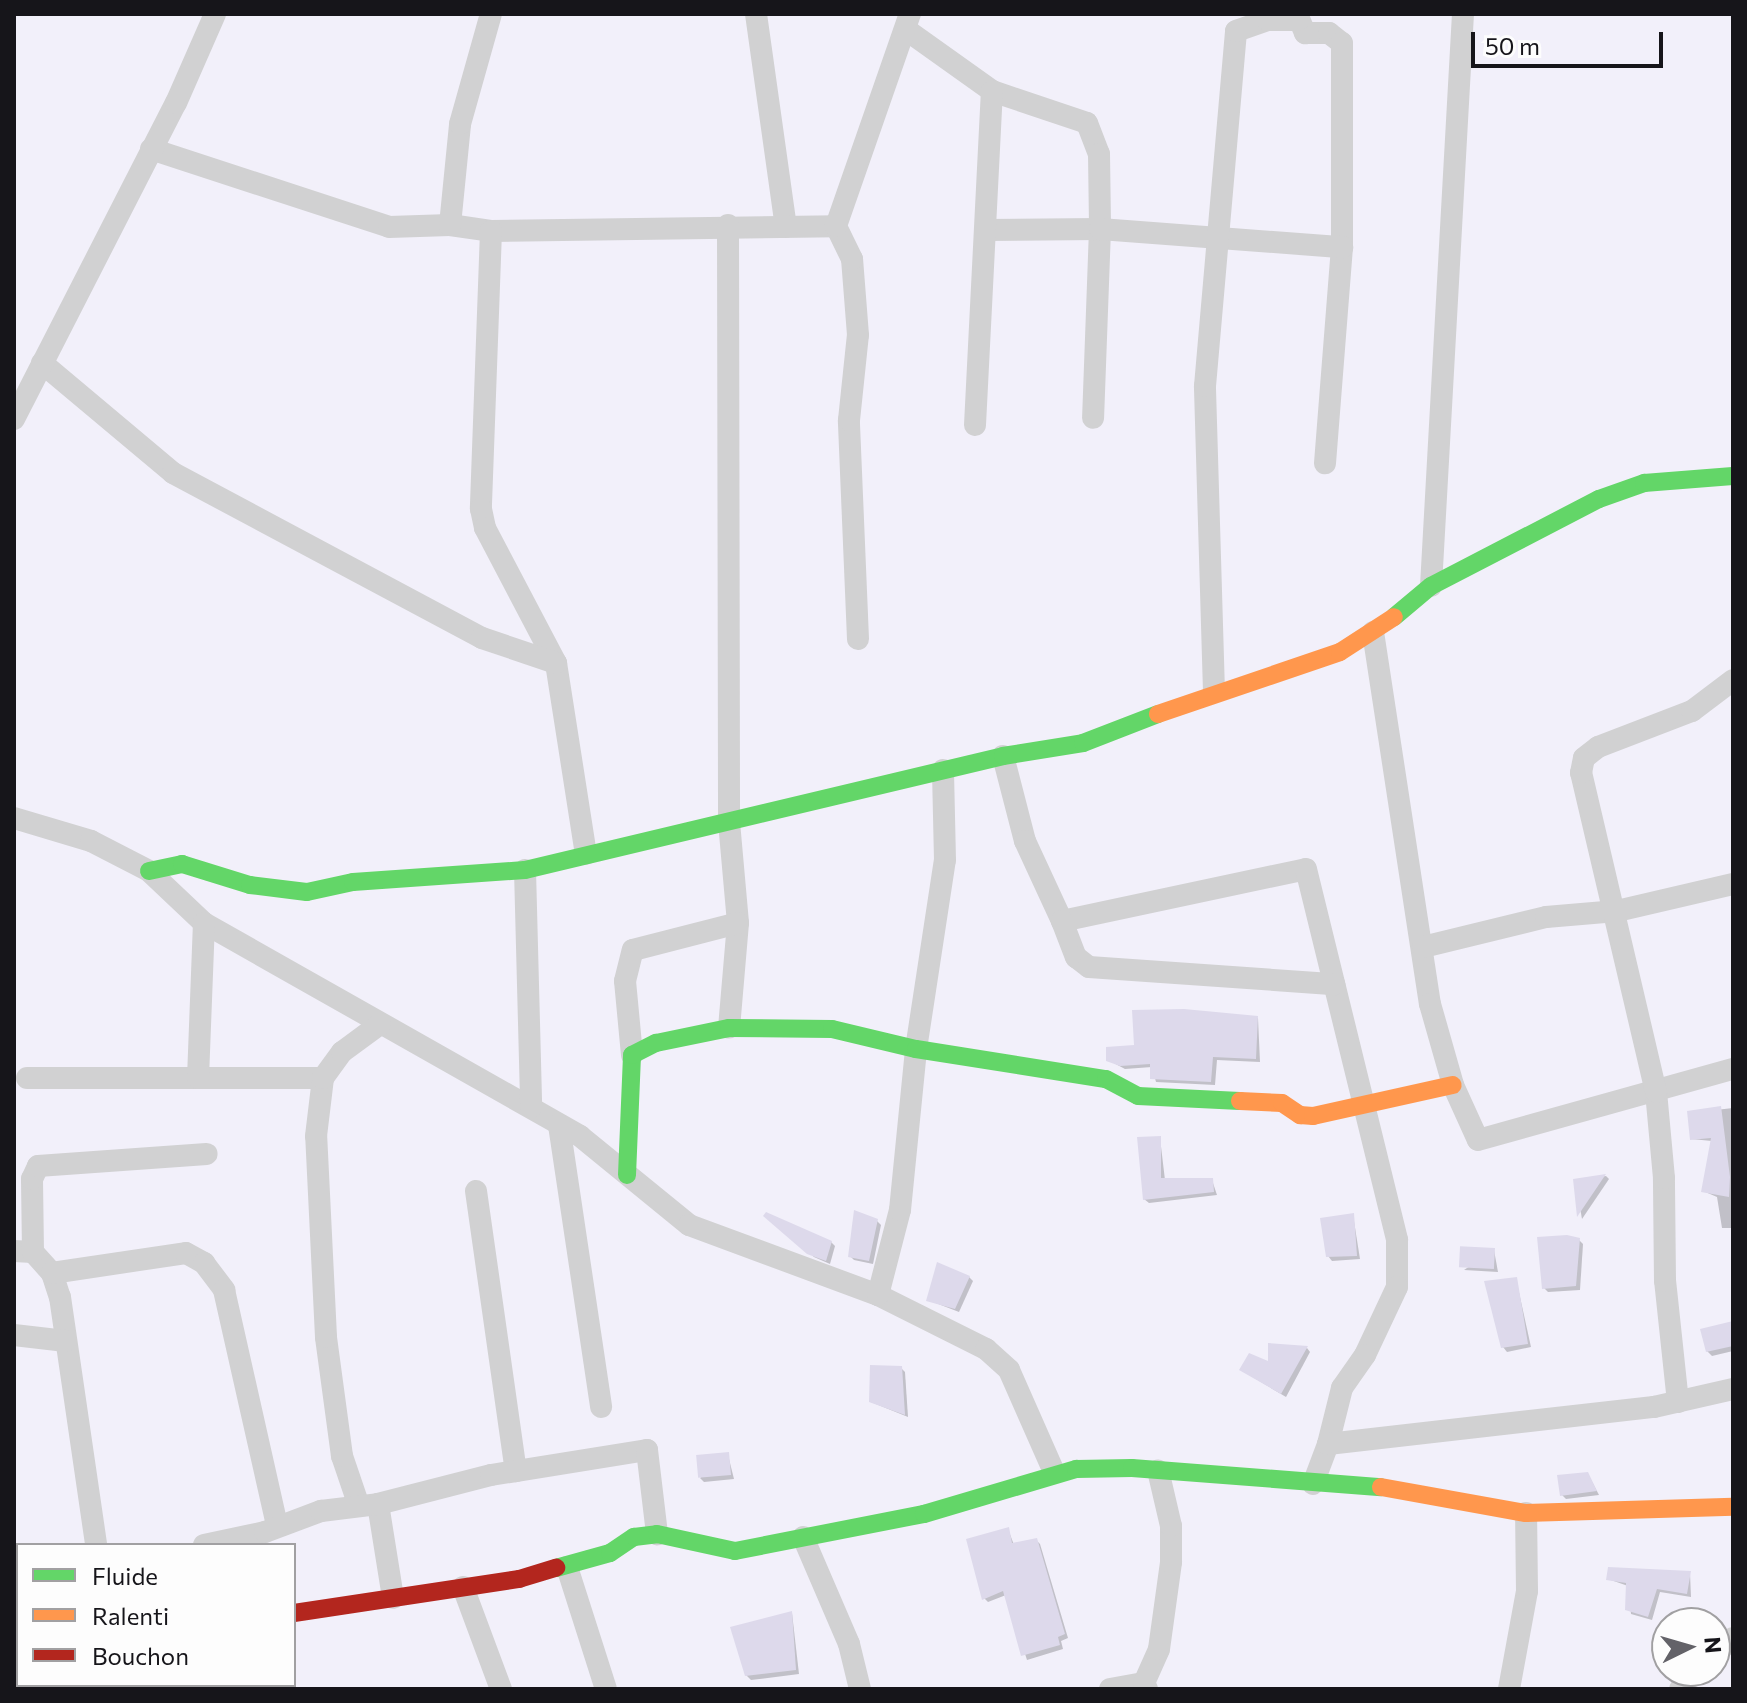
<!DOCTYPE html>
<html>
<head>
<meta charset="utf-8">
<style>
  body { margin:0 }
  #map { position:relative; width:1747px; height:1703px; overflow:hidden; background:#f2f0fa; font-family:Commissioner,sans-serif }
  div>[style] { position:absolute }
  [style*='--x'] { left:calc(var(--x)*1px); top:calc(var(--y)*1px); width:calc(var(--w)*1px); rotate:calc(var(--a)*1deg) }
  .shadow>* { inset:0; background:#0003 }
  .building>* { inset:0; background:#ddd9eb; transform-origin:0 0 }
  .street>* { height:22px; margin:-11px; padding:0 11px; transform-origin:11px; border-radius:11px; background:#d1d1d2 }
  .fast>* { height:18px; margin:-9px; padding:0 9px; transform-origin:9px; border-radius:9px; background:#63d668 }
  .slow>* { height:18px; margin:-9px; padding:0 9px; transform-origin:9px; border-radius:9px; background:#ff974d }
  .jam>* { height:18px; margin:-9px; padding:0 9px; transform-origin:9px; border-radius:9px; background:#b3261e }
  span { translate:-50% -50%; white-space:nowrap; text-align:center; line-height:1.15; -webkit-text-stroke:7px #fdfdfd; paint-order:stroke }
  .frame { position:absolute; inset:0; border:16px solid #16151a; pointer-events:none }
  .legend { position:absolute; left:16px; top:1543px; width:280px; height:144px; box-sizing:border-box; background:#fdfdfd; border:2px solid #a1a0a2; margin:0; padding:10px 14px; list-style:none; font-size:24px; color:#16151a }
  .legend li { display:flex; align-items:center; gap:16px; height:40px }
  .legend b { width:40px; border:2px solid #a1a0a2 }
  .north { position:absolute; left:1651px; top:1607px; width:80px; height:80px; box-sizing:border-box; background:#fdfdfd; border:2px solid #a1a0a2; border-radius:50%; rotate:85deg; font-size:22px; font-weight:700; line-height:32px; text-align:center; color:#16151a }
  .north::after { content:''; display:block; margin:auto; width:28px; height:36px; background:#636268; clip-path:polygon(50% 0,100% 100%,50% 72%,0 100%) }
  .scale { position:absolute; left:1471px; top:32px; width:192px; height:36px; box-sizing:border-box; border:4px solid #16151a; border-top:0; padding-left:10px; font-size:24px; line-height:28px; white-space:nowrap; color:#16151a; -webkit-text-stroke:6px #fdfdfd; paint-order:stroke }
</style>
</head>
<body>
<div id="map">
  <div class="shadow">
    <div style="clip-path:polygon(1258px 1018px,1260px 1062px,1217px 1060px,1215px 1085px,1156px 1082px,1152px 1067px,1125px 1069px,1108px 1060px,1136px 1047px)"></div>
    <div style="clip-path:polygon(1733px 1108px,1733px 1228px,1722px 1228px,1717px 1197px,1703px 1191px,1712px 1141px,1691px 1139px,1689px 1113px)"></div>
    <div style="clip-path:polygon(1160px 1138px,1165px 1180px,1212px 1180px,1217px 1195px,1149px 1203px,1144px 1199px)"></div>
    <div style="clip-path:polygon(1606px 1176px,1609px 1179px,1582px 1219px,1575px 1180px)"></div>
    <div style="clip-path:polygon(1353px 1215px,1360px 1259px,1332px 1261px,1328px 1256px)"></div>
    <div style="clip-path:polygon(766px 1216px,831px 1242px,835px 1246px,830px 1264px,814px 1257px)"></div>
    <div style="clip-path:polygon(877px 1221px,881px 1225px,873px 1264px,854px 1260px,850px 1256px)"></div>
    <div style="clip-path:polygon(1579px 1240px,1583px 1244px,1580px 1290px,1548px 1292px,1544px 1288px)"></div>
    <div style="clip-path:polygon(1494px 1250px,1498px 1272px,1464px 1270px)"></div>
    <div style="clip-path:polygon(969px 1277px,973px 1281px,959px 1312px,928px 1300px)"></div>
    <div style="clip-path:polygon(1516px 1279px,1531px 1347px,1507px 1352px,1503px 1347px)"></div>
    <div style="clip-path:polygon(1733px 1323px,1733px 1351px,1712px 1356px,1707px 1351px)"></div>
    <div style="clip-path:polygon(1307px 1348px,1310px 1352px,1286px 1397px,1246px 1373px)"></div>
    <div style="clip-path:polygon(901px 1368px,905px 1372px,908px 1417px,871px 1402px)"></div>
    <div style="clip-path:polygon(728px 1455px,734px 1479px,704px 1482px,700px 1478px)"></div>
    <div style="clip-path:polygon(1588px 1474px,1599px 1495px,1566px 1499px,1562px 1495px)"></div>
    <div style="clip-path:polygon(1008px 1529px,1014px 1545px,1036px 1540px,1040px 1544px,1068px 1638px,1061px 1641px,1063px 1649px,1027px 1660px,1006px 1595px,988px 1602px,984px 1598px)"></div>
    <div style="clip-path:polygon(1690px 1573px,1691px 1597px,1660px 1592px,1652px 1620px,1631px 1614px,1628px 1586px,1608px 1579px)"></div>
    <div style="clip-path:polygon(792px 1613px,799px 1674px,751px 1680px,746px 1675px)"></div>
  </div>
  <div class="building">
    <div style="clip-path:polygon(1184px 1009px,1258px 1016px,1256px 1059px,1213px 1057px,1211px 1082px,1150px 1079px,1150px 1064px,1120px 1066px,1106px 1061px,1106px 1047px,1134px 1045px,1132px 1010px)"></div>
    <div style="clip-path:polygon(1721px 1106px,1730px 1177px,1729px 1197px,1701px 1192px,1711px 1138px,1690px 1140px,1687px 1111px)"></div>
    <div style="clip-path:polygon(1161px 1136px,1161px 1178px,1213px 1178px,1214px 1192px,1143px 1200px,1137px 1137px)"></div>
    <div style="clip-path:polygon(1606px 1174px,1577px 1217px,1573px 1179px)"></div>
    <div style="clip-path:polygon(854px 1210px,878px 1219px,869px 1261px,848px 1257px)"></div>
    <div style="clip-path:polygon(766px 1212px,832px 1241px,826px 1261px,807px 1254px,763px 1216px)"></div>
    <div style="clip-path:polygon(1354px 1213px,1357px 1256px,1326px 1257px,1320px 1218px)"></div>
    <div style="clip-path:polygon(1567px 1235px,1580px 1238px,1576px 1286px,1542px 1289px,1537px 1237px)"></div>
    <div style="left:1495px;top:1248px;width:21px;height:35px;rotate:93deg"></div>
    <div style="clip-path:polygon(937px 1262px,970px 1276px,955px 1309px,926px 1301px)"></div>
    <div style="clip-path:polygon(1517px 1277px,1528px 1344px,1501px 1348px,1484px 1281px)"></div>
    <div style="clip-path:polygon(1733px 1321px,1733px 1346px,1706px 1352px,1700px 1329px)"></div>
    <div style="clip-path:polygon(1268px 1343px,1308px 1346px,1281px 1394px,1239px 1370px,1249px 1353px,1268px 1361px)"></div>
    <div style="clip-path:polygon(870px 1365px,902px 1366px,905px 1415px,869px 1402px)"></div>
    <div style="left:729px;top:1452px;width:23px;height:33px;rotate:85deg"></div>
    <div style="clip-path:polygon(1588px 1472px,1597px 1491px,1560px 1496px,1557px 1475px)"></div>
    <div style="clip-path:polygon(1009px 1527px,1012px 1543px,1037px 1538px,1065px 1634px,1058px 1637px,1060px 1645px,1021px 1656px,1003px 1591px,982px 1600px,966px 1539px)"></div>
    <div style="clip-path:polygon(1608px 1567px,1691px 1571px,1687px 1594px,1657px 1589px,1648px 1617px,1625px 1610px,1626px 1583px,1606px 1580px)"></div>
    <div style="clip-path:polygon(792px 1611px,796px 1670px,745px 1676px,730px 1627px)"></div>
  </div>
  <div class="street">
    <div style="--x:756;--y:14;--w:215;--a:82"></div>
    <div style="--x:1297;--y:14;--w:21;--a:67"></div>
    <div style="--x:1305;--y:33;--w:24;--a:0"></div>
    <div style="--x:1329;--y:33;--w:16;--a:38"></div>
    <div style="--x:1342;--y:43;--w:204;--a:90"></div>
    <div style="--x:1342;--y:247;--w:217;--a:94.5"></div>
    <div style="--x:908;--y:31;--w:103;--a:35.5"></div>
    <div style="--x:992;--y:91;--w:100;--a:18.6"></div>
    <div style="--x:1087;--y:123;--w:33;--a:69"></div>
    <div style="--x:1099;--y:154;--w:75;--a:89.2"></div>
    <div style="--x:1100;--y:229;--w:189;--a:92.1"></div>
    <div style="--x:151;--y:149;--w:250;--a:18.1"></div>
    <div style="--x:389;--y:227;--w:61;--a:-1.9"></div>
    <div style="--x:450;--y:225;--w:41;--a:8.3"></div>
    <div style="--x:491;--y:231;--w:345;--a:-0.8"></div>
    <div style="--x:450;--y:225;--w:101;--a:-84.3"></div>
    <div style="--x:460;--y:124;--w:114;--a:-74.3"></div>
    <div style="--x:728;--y:225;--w:597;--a:89.9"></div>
    <div style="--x:729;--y:822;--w:101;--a:84.9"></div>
    <div style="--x:738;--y:923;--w:105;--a:94.9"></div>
    <div style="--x:985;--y:230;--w:115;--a:-0.5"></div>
    <div style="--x:1100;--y:229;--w:243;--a:4.3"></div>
    <div style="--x:491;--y:231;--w:278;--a:92.1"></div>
    <div style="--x:481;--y:509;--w:19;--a:78"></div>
    <div style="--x:485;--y:528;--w:153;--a:62.3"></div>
    <div style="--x:556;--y:663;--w:193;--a:81.1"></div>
    <div style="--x:42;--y:363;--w:171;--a:40"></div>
    <div style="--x:173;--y:473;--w:350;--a:28.1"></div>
    <div style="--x:482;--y:638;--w:78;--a:18.7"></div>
    <div style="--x:14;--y:419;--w:355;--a:-62.9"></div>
    <div style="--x:176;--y:103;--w:97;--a:-66.3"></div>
    <div style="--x:975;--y:425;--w:334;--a:-87.1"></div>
    <div style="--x:1431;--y:586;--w:573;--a:-86.8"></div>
    <div style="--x:1373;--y:632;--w:376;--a:81.3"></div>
    <div style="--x:1430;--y:1004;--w:84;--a:74.1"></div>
    <div style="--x:1453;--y:1085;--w:60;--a:65.6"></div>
    <div style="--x:1478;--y:1140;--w:265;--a:-15.6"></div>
    <div style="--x:858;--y:639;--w:219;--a:-92.4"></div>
    <div style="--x:849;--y:420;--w:85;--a:-84"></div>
    <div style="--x:858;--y:335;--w:76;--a:-94.5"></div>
    <div style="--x:852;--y:259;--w:37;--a:-116"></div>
    <div style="--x:836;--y:226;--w:225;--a:-70.8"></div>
    <div style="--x:1214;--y:692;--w:306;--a:-91.7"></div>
    <div style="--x:1205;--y:386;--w:356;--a:-85"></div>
    <div style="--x:1236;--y:31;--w:34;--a:-19"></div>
    <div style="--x:1268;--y:20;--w:30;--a:0"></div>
    <div style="--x:1003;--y:756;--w:88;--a:75.5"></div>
    <div style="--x:1025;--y:841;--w:88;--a:65.2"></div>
    <div style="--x:1062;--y:921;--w:249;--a:-12"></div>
    <div style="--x:1306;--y:869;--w:382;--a:76.2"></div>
    <div style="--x:1397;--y:1240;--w:47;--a:90"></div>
    <div style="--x:1397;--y:1287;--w:75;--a:115.2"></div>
    <div style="--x:1365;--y:1355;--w:40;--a:124.9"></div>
    <div style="--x:1342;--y:1388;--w:58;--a:104"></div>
    <div style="--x:14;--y:818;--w:80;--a:16.6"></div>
    <div style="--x:91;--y:841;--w:65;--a:27.3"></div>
    <div style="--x:149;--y:871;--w:76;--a:43.4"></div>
    <div style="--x:204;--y:923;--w:432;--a:29.5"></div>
    <div style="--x:580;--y:1136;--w:141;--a:39.2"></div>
    <div style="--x:689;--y:1225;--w:202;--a:20.3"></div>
    <div style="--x:878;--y:1295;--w:121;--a:26.6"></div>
    <div style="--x:986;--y:1349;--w:31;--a:42"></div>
    <div style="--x:1009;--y:1370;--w:111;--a:66.2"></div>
    <div style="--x:525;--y:870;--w:237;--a:88.5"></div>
    <div style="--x:1062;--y:921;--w:39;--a:69"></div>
    <div style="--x:1076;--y:957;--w:16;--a:38"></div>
    <div style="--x:1089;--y:967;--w:246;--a:4"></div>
    <div style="--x:1423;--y:947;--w:127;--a:-13.7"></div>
    <div style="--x:1546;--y:917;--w:71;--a:-4.8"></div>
    <div style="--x:1617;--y:911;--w:119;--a:-13.1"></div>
    <div style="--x:632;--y:1055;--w:74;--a:-95.4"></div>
    <div style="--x:625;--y:981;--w:32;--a:-76"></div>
    <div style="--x:633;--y:950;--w:108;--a:-14.4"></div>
    <div style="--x:27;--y:1078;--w:296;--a:0"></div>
    <div style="--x:198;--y:1078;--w:155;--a:-87.8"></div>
    <div style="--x:559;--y:1125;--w:285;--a:81.5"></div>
    <div style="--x:476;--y:1191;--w:283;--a:81.9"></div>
    <div style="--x:14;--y:1251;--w:19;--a:3"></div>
    <div style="--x:33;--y:1252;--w:28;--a:48"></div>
    <div style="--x:52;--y:1273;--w:25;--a:72"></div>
    <div style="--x:60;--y:1297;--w:251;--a:81.7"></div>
    <div style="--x:33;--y:1252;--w:73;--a:-90.8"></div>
    <div style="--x:32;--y:1179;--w:14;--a:-65"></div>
    <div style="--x:38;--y:1166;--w:169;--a:-4.1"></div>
    <div style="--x:52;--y:1273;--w:135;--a:-8.5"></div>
    <div style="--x:186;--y:1253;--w:21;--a:29"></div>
    <div style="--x:204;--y:1263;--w:34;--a:53"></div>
    <div style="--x:224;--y:1290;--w:242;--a:77.3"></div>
    <div style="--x:878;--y:1295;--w:88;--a:-75.5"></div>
    <div style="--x:900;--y:1210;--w:162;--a:-84.3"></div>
    <div style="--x:916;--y:1049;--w:191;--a:-81.3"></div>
    <div style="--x:945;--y:860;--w:90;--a:-91.3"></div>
    <div style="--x:14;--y:1335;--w:52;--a:6.6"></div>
    <div style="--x:1678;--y:1402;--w:122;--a:-96.1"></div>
    <div style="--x:1665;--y:1281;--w:103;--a:-90.6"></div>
    <div style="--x:1664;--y:1178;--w:86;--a:-95.3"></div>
    <div style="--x:1656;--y:1092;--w:328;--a:-103.2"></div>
    <div style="--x:1581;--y:773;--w:15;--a:-79"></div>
    <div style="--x:1584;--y:758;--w:18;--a:-38"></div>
    <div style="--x:1598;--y:747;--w:101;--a:-21"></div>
    <div style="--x:1692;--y:711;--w:51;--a:-37.1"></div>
    <div style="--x:1313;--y:1484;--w:43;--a:-69.4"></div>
    <div style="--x:1328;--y:1444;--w:328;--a:-6.5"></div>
    <div style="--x:1654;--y:1407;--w:81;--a:-12.8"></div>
    <div style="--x:378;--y:1504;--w:95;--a:80.9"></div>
    <div style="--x:359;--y:1506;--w:53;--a:-108.8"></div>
    <div style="--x:342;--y:1456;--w:120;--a:-97.7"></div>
    <div style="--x:326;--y:1337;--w:201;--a:-92.8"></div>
    <div style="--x:316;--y:1136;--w:58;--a:-83.1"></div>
    <div style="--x:323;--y:1078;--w:32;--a:-54"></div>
    <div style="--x:342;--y:1052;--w:47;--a:-36.4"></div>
    <div style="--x:803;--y:1537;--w:116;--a:66.7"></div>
    <div style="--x:849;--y:1644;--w:46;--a:76.3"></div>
    <div style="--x:204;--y:1545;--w:62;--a:-12"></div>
    <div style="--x:265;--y:1532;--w:60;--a:-20.6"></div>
    <div style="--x:321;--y:1511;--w:57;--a:-7"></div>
    <div style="--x:378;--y:1504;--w:117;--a:-14.4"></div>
    <div style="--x:491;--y:1475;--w:158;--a:-9.1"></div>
    <div style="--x:647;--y:1450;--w:85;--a:83.2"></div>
    <div style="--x:567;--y:1567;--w:128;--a:72.3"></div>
    <div style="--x:463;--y:1587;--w:109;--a:69.6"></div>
    <div style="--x:1715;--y:1654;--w:24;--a:-42"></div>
    <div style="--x:14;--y:1660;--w:4;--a:-14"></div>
    <div style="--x:63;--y:1685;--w:4;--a:76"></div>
    <div style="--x:250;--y:1685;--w:4;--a:90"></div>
    <div style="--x:1110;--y:1689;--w:35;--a:-10"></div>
    <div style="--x:1147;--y:1689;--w:7;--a:-117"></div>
    <div style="--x:1144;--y:1683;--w:37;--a:-66"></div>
    <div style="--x:1159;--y:1649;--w:88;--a:-82.1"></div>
    <div style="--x:1171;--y:1562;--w:36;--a:-90"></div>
    <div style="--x:1171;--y:1526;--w:57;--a:-103.1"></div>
    <div style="--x:1509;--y:1689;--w:100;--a:-79.6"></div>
    <div style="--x:1527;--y:1591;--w:78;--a:-90.7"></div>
    <div style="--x:1680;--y:1689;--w:23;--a:-50"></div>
  </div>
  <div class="fast">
    <div style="--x:1394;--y:617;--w:48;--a:-40"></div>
    <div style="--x:1431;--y:586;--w:189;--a:-27.4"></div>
    <div style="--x:1599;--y:499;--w:48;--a:-19.6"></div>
    <div style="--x:1644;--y:483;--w:89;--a:-4.5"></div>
    <div style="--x:149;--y:871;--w:34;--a:-12"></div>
    <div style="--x:182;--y:864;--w:71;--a:17.2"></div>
    <div style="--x:250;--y:885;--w:57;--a:7"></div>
    <div style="--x:307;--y:892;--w:47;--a:-12.3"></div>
    <div style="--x:353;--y:882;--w:172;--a:-4"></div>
    <div style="--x:525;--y:870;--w:491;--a:-13.4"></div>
    <div style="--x:1003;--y:756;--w:81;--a:-9.2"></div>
    <div style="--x:1083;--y:743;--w:80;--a:-21.1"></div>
    <div style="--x:627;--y:1175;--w:120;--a:-87.6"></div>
    <div style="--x:632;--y:1055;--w:27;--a:-27"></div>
    <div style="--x:656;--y:1043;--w:75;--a:-11.6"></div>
    <div style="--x:729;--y:1028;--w:103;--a:0.6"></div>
    <div style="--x:832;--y:1029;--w:86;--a:13.4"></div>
    <div style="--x:916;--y:1049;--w:192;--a:9"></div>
    <div style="--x:1106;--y:1079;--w:36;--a:28"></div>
    <div style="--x:1138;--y:1096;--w:102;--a:2.8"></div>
    <div style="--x:556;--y:1568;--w:56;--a:-15.5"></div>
    <div style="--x:610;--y:1553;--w:29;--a:-34"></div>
    <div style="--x:634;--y:1537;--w:23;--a:-7"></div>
    <div style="--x:657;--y:1534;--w:80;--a:12.3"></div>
    <div style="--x:735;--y:1551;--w:193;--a:-11.1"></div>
    <div style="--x:924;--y:1514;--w:159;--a:-16.5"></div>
    <div style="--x:1076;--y:1469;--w:56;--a:-1"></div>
    <div style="--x:1132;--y:1468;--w:250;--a:4.4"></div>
  </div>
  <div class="slow">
    <div style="--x:1158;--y:714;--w:192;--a:-18.8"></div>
    <div style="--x:1340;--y:652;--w:64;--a:-32.9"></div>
    <div style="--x:1240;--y:1101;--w:42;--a:2.7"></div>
    <div style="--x:1282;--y:1103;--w:22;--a:34"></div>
    <div style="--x:1300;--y:1115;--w:13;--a:4"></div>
    <div style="--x:1313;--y:1116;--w:143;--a:-12.5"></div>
    <div style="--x:1381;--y:1487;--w:147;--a:10.2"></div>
    <div style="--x:1526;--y:1513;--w:207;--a:-1.7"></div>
  </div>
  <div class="jam">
    <div style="--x:294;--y:1613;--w:228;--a:-8.6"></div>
    <div style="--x:519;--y:1579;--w:39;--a:-17"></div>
  </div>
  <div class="frame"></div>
  <ul class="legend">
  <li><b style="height:10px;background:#63d668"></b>Fluide</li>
  <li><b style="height:10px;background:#ff974d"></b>Ralenti</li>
  <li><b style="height:10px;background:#b3261e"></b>Bouchon</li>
  </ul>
  <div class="north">N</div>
  <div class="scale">50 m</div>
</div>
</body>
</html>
